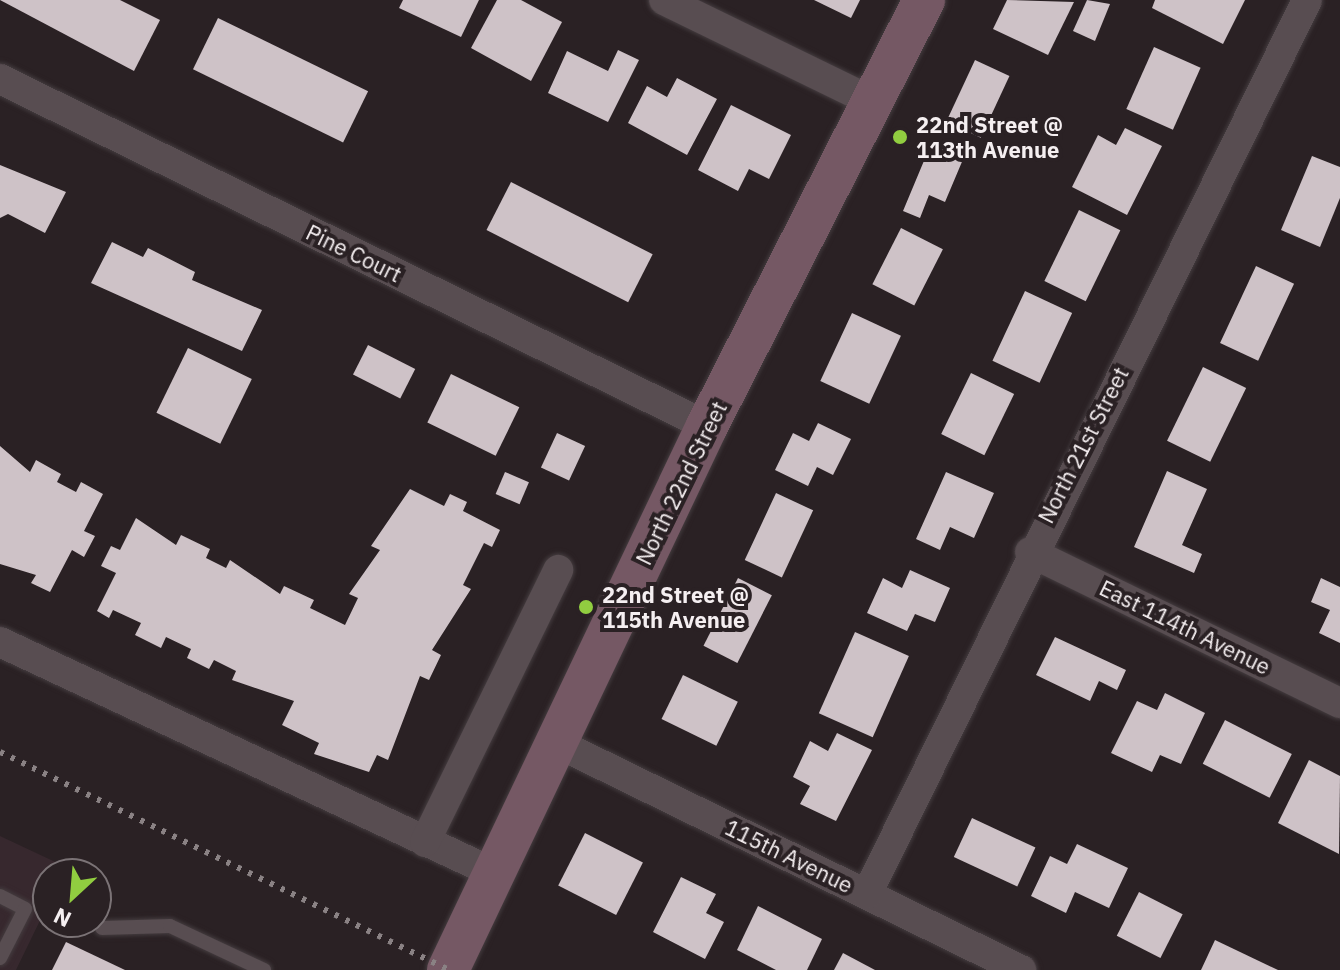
<!DOCTYPE html>
<html>
<head>
<meta charset="utf-8">
<style>
  body { margin:0 }
  #map { position:relative; width:1340px; height:970px; overflow:hidden; background:#2a2124; font-family:"IBM Plex Sans",sans-serif }
  div>[style] { position:absolute }
  [style*='--x'] { left:calc(var(--x)*1px); top:calc(var(--y)*1px); width:calc(var(--w)*1px); rotate:calc(var(--a)*1deg) }
  .built>* { inset:0; background:#37282e }
  .building>* { inset:0; background:#cec2c7; transform-origin:0 0 }
  .roads { filter:drop-shadow(0 0 2px #443c3f) drop-shadow(0 0 2px #443c3f) }
  .lane>* { height:14px; margin:-7px; padding:0 7px; transform-origin:7px; border-radius:7px; background:#584d51 }
  .street>* { height:30px; margin:-15px; padding:0 15px; transform-origin:15px; border-radius:15px; background:#584d51 }
  .secondary>* { height:42px; margin:-21px; padding:0 21px; transform-origin:21px; border-radius:21px; background:#755864 }
  .rail>* { height:6px; margin-top:-3px; transform-origin:0; background:repeating-linear-gradient(90deg,#8a8284 0 4px,transparent 0 12px) }
  .dots>* { width:22px; height:22px; translate:-50% -50%; box-sizing:border-box; border:4px solid #2a2124; border-radius:50% }
  span { translate:-50% -50%; white-space:nowrap; text-align:center; line-height:1.15; -webkit-text-stroke:8px #2a2124; paint-order:stroke }
  .poi-label { font-size:22px; color:#f5eff1; font-weight:700 }
  .left { translate:0 -50%; text-align:left }
  .street-label { font-size:22px; color:#f5eff1 }
  .north { position:absolute; left:32px; top:858px; width:80px; height:80px; box-sizing:border-box; background:#2a2124; border:2px solid #7b7376; border-radius:50%; rotate:206deg; font-size:22px; font-weight:700; line-height:32px; text-align:center; color:#f5eff1 }
  .north::after { content:''; display:block; margin:auto; width:28px; height:36px; background:#91cd40; clip-path:polygon(50% 0,100% 100%,50% 72%,0 100%) }
</style>
</head>
<body>
<div id="map">
  <div class="built">
    <div style="clip-path:polygon(0 836px,66px 867px,48px 874px,48px 904px,16px 970px,0 970px)"></div>
  </div>
  <div class="building">
    <div style="clip-path:polygon(0 0,120px 0,160px 20px,134px 71px)"></div>
    <div style="clip-path:polygon(403px 0,479px 0,461px 37px,399px 8px)"></div>
    <div style="clip-path:polygon(497px 0,521px 0,562px 22px,531px 81px,471px 48px)"></div>
    <div style="clip-path:polygon(814px 0,860px 0,851px 18px)"></div>
    <div style="clip-path:polygon(1007px 0,1074px 2px,1048px 55px,993px 29px)"></div>
    <div style="clip-path:polygon(1087px 0,1110px 4px,1095px 41px,1073px 31px)"></div>
    <div style="clip-path:polygon(1155px 0,1245px 0,1223px 44px,1152px 8px)"></div>
    <div style="left:218px;top:18px;width:167px;height:57px;rotate:26deg"></div>
    <div style="left:1154px;top:47px;width:51px;height:68px;rotate:24deg"></div>
    <div style="clip-path:polygon(618px 50px,639px 60px,608px 122px,548px 93px,567px 51px,608px 71px)"></div>
    <div style="left:975px;top:60px;width:38px;height:68px;rotate:25deg"></div>
    <div style="clip-path:polygon(677px 78px,717px 99px,687px 155px,628px 123px,647px 86px,667px 97px)"></div>
    <div style="clip-path:polygon(731px 105px,791px 135px,769px 179px,749px 169px,738px 191px,698px 170px)"></div>
    <div style="clip-path:polygon(1125px 128px,1162px 146px,1127px 215px,1072px 187px,1098px 135px,1116px 145px)"></div>
    <div style="clip-path:polygon(931px 144px,964px 157px,945px 202px,929px 195px,920px 218px,903px 211px)"></div>
    <div style="clip-path:polygon(1312px 156px,1340px 167px,1340px 198px,1320px 247px,1281px 230px)"></div>
    <div style="clip-path:polygon(0 165px,66px 192px,45px 233px,8px 214px,0 218px)"></div>
    <div style="left:511px;top:182px;width:159px;height:54px;rotate:27deg"></div>
    <div style="left:1079px;top:210px;width:46px;height:79px;rotate:26deg"></div>
    <div style="left:901px;top:228px;width:47px;height:63px;rotate:27deg"></div>
    <div style="clip-path:polygon(112px 242px,143px 257px,148px 248px,195px 272px,192px 280px,262px 310px,242px 351px,91px 283px)"></div>
    <div style="left:1256px;top:266px;width:42px;height:85px;rotate:25deg"></div>
    <div style="left:1025px;top:291px;width:52px;height:77px;rotate:25deg"></div>
    <div style="left:852px;top:313px;width:54px;height:75px;rotate:25deg"></div>
    <div style="left:368px;top:345px;width:53px;height:33px;rotate:27deg"></div>
    <div style="left:188px;top:348px;width:71px;height:72px;rotate:26deg"></div>
    <div style="left:1203px;top:367px;width:48px;height:82px;rotate:26deg"></div>
    <div style="left:971px;top:373px;width:48px;height:68px;rotate:26deg"></div>
    <div style="left:451px;top:374px;width:76px;height:54px;rotate:26deg"></div>
    <div style="clip-path:polygon(818px 423px,851px 439px,833px 475px,817px 467px,808px 486px,775px 470px,793px 433px,809px 441px)"></div>
    <div style="left:557px;top:433px;width:31px;height:38px;rotate:25deg"></div>
    <div style="clip-path:polygon(0 446px,30px 472px,36px 460px,61px 474px,57px 482px,76px 492px,81px 482px,103px 494px,84px 531px,95px 536px,84px 557px,72px 550px,50px 592px,31px 583px,36px 575px,0 564px)"></div>
    <div style="clip-path:polygon(1167px 471px,1207px 489px,1182px 545px,1202px 554px,1194px 573px,1134px 547px)"></div>
    <div style="left:505px;top:472px;width:26px;height:24px;rotate:23deg"></div>
    <div style="clip-path:polygon(946px 472px,994px 493px,974px 538px,950px 527px,940px 550px,916px 539px)"></div>
    <div style="clip-path:polygon(410px 489px,444px 506px,450px 494px,467px 502px,463px 511px,500px 530px,492px 547px,484px 543px,463px 585px,471px 589px,432px 650px,441px 655px,429px 680px,420px 676px,388px 760px,377px 755px,369px 772px,314px 754px,319px 743px,282px 725px,294px 701px,232px 680px,236px 671px,214px 660px,209px 669px,187px 658px,191px 649px,166px 637px,161px 648px,135px 635px,141px 623px,113px 610px,109px 618px,97px 611px,116px 573px,101px 566px,111px 546px,120px 550px,136px 518px,176px 545px,181px 535px,210px 549px,206px 558px,226px 568px,230px 560px,280px 594px,284px 586px,314px 600px,310px 608px,345px 625px,358px 598px,349px 594px,380px 550px,371px 546px)"></div>
    <div style="left:776px;top:493px;width:41px;height:74px;rotate:25deg"></div>
    <div style="clip-path:polygon(910px 570px,950px 588px,935px 622px,915px 614px,907px 631px,867px 613px,883px 578px,902px 588px)"></div>
    <div style="left:738px;top:578px;width:38px;height:76px;rotate:27deg"></div>
    <div style="clip-path:polygon(1321px 578px,1340px 587px,1340px 643px,1319px 633px,1330px 610px,1311px 602px)"></div>
    <div style="left:855px;top:632px;width:59px;height:89px;rotate:24deg"></div>
    <div style="clip-path:polygon(1055px 637px,1126px 670px,1117px 690px,1099px 681px,1090px 701px,1036px 675px)"></div>
    <div style="left:683px;top:675px;width:61px;height:49px;rotate:26deg"></div>
    <div style="clip-path:polygon(1165px 693px,1205px 713px,1181px 764px,1160px 755px,1152px 772px,1111px 753px,1137px 701px,1157px 710px)"></div>
    <div style="left:1225px;top:720px;width:75px;height:49px;rotate:27deg"></div>
    <div style="clip-path:polygon(837px 733px,872px 750px,836px 821px,800px 804px,810px 786px,793px 777px,810px 741px,828px 751px)"></div>
    <div style="clip-path:polygon(1309px 760px,1340px 776px,1339px 854px,1278px 823px)"></div>
    <div style="left:972px;top:818px;width:70px;height:43px;rotate:25deg"></div>
    <div style="left:585px;top:833px;width:65px;height:59px;rotate:27deg"></div>
    <div style="clip-path:polygon(1077px 844px,1128px 868px,1109px 908px,1075px 892px,1066px 913px,1031px 896px,1050px 856px,1067px 864px)"></div>
    <div style="clip-path:polygon(681px 877px,716px 894px,706px 913px,724px 922px,705px 959px,653px 932px)"></div>
    <div style="left:1139px;top:892px;width:49px;height:49px;rotate:27deg"></div>
    <div style="clip-path:polygon(758px 906px,822px 939px,807px 970px,776px 970px,737px 950px)"></div>
    <div style="clip-path:polygon(1215px 940px,1278px 970px,1201px 970px)"></div>
    <div style="clip-path:polygon(66px 942px,125px 970px,52px 970px)"></div>
    <div style="clip-path:polygon(843px 953px,875px 970px,834px 970px)"></div>
  </div>
  <div class="roads">
    <div class="lane">
      <div style="--x:0;--y:896;--w:28;--a:27"></div>
      <div style="--x:25;--y:909;--w:55;--a:117"></div>
      <div style="--x:102;--y:928;--w:68;--a:-1.7"></div>
      <div style="--x:170;--y:926;--w:104;--a:25.1"></div>
    </div>
    <div class="street">
      <div style="--x:664;--y:0;--w:235;--a:26"></div>
      <div style="--x:0;--y:79;--w:788;--a:26.14"></div>
      <div style="--x:1030;--y:552;--w:345;--a:26"></div>
      <div style="--x:0;--y:642;--w:545;--a:25.06"></div>
      <div style="--x:557;--y:743;--w:517;--a:26.07"></div>
      <div style="--x:425;--y:842;--w:303;--a:-63.9"></div>
      <div style="--x:867;--y:894;--w:996;--a:-63.79"></div>
    </div>
    <div class="secondary">
      <div style="--x:448;--y:970;--w:603;--a:-64.54"></div>
      <div style="--x:707;--y:426;--w:478;--a:-63"></div>
    </div>
  </div>
  <div class="rail">
    <div style="--x:0;--y:752;--w:498;--a:25.9"></div>
  </div>
  <div class="dots">
    <div style="left:900px;top:137px;background:#91cd40"></div>
    <div style="left:586px;top:607px;background:#91cd40"></div>
  </div>
  <div class="poi-label">
    <span class="left" style="left:916px;top:137px">22nd Street @<br>113th Avenue</span>
    <span class="left" style="left:602px;top:607px">22nd Street @<br>115th Avenue</span>
  </div>
  <div class="street-label">
    <span style="left:354px;top:253px;rotate:26deg">Pine Court</span>
    <span style="left:1083px;top:445px;rotate:-63deg">North 21st Street</span>
    <span style="left:681px;top:483px;rotate:-64deg">North 22nd Street</span>
    <span style="left:1185px;top:627px;rotate:26deg">East 114th Avenue</span>
    <span style="left:789px;top:856px;rotate:26deg">115th Avenue</span>
  </div>
  <div class="north">N</div>
</div>
</body>
</html>
